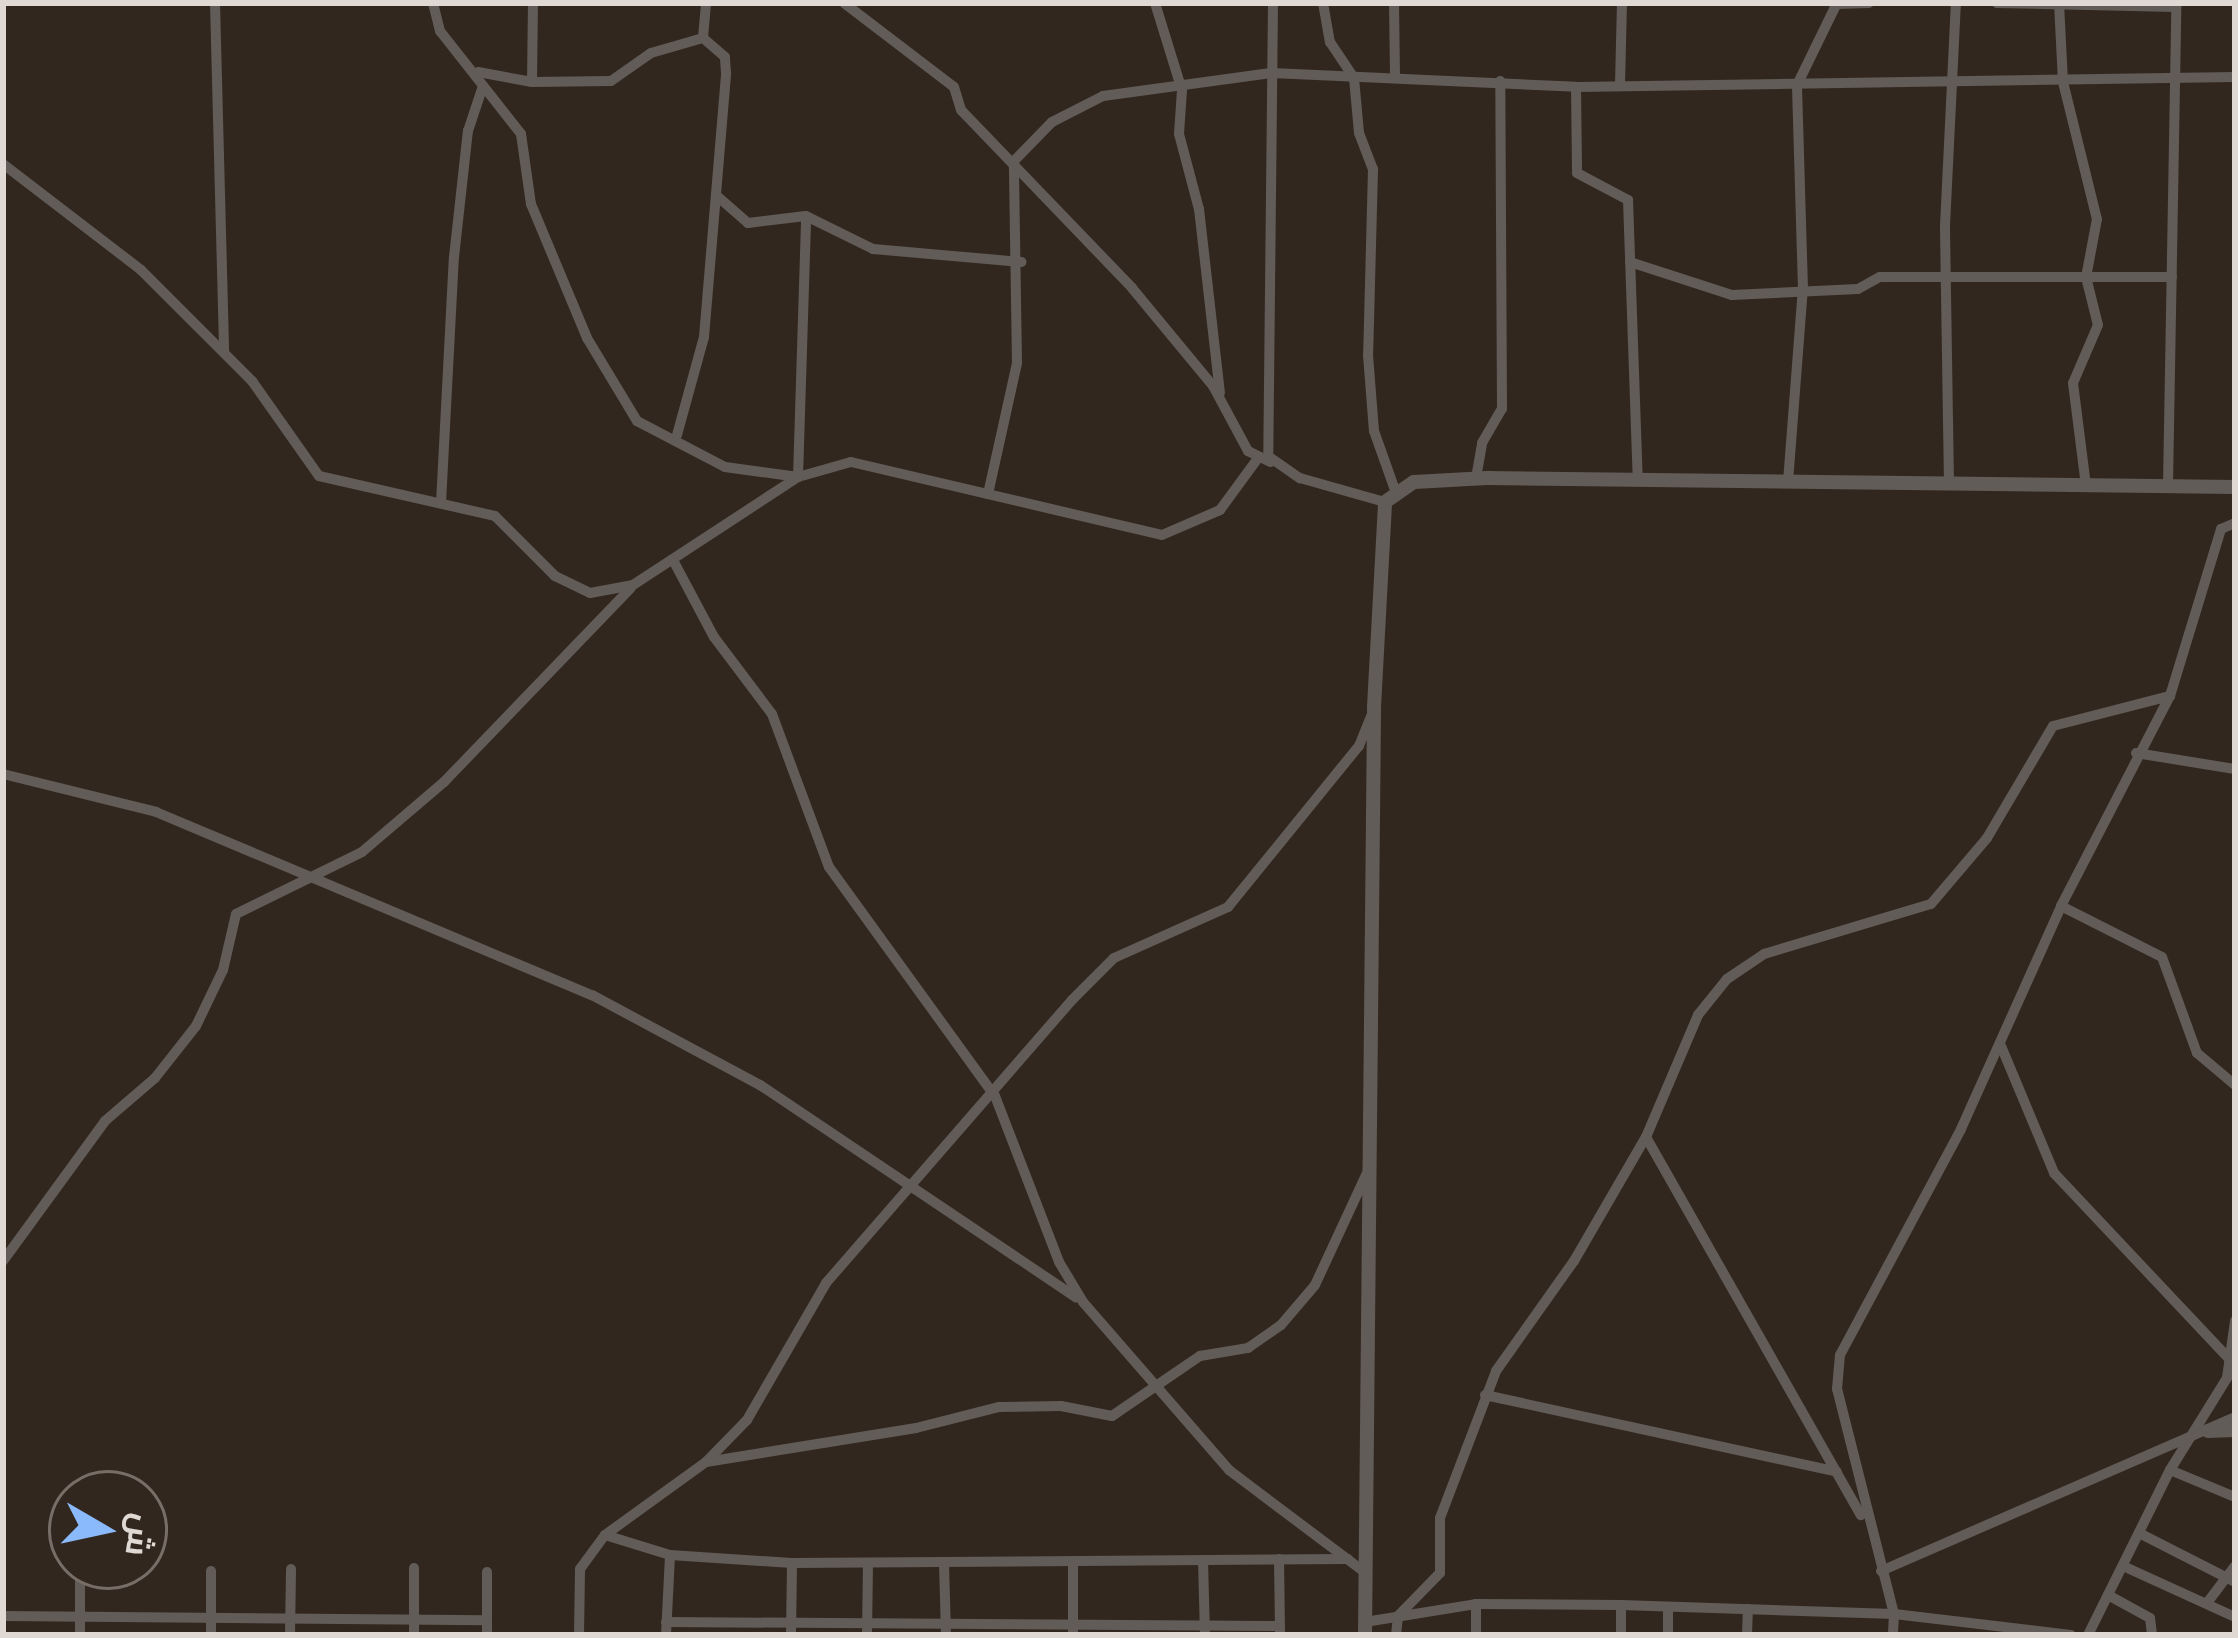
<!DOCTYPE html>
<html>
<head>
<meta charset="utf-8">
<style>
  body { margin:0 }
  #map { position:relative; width:2238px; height:1638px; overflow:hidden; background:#32271f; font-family:Inter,Cairo,sans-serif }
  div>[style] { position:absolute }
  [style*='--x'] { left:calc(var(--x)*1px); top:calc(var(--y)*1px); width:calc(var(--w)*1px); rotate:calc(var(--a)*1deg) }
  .minor>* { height:10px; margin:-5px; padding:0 5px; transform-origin:5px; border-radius:5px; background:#615c57 }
  .tertiary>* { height:14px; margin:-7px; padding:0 7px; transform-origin:7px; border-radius:7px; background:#615c57 }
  span { translate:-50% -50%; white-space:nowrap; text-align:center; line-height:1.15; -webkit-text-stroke:12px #32271f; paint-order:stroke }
  .frame { position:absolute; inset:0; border:6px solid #dfd8d3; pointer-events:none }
  .north { position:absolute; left:48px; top:1470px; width:120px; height:120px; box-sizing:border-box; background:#32271f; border:3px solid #776e67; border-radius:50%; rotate:99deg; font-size:33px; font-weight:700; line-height:48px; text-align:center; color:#dfd8d3 }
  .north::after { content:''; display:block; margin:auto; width:42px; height:54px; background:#8abafc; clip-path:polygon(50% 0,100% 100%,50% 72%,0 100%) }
</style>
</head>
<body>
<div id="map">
  <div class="minor">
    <div style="--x:215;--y:3;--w:349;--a:88.5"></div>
    <div style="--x:433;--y:3;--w:29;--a:76"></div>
    <div style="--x:440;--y:31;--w:131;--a:51.8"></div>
    <div style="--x:521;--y:134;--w:71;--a:81.9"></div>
    <div style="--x:531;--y:204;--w:145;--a:67.3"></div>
    <div style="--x:587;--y:338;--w:97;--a:58.9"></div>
    <div style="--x:637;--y:421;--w:99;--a:27.6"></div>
    <div style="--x:725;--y:467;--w:74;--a:7.8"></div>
    <div style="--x:798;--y:477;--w:55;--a:-15.8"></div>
    <div style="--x:851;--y:462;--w:319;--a:13.2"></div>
    <div style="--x:1162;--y:535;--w:63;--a:-23.3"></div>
    <div style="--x:1220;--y:510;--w:64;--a:-53.8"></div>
    <div style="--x:844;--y:3;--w:138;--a:37.4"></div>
    <div style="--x:954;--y:87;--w:24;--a:73"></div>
    <div style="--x:961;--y:110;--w:247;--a:46.1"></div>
    <div style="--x:1132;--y:288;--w:127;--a:50.4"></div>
    <div style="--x:1213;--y:386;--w:74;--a:61.7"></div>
    <div style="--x:1248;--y:451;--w:25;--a:26"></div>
    <div style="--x:1155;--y:3;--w:91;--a:72.8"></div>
    <div style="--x:1182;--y:90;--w:44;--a:93.9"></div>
    <div style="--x:1179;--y:134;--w:78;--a:75.1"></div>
    <div style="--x:1199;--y:209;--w:185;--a:83.5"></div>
    <div style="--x:1273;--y:3;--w:453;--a:90.6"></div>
    <div style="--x:1268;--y:456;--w:39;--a:35"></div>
    <div style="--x:1300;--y:478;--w:88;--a:15.8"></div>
    <div style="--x:1323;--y:3;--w:40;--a:80"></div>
    <div style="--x:1330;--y:42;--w:43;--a:56.3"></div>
    <div style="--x:1354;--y:78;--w:55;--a:84.8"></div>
    <div style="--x:1359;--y:133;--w:39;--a:69"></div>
    <div style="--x:1373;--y:169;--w:186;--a:91.5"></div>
    <div style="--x:1368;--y:355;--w:76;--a:85.5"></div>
    <div style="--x:1374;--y:431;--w:63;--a:70.4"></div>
    <div style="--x:1394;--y:3;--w:73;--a:89.2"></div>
    <div style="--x:1997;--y:3;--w:179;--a:1.3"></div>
    <div style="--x:2059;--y:3;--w:79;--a:87.1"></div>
    <div style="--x:2063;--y:82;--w:141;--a:76.1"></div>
    <div style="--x:2097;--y:219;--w:59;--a:100.7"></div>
    <div style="--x:2086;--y:277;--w:49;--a:76"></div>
    <div style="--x:2098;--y:325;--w:63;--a:113.3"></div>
    <div style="--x:2073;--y:383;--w:104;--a:82.8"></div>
    <div style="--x:1837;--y:4;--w:32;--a:-2"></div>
    <div style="--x:478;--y:72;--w:55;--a:10.5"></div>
    <div style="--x:532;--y:82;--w:79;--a:-0.7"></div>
    <div style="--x:611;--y:81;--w:49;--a:-35"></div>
    <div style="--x:651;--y:53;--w:54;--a:-16.1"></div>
    <div style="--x:532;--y:82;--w:79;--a:-89.3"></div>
    <div style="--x:1620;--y:84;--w:81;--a:-88.6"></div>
    <div style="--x:1576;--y:87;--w:86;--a:89.3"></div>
    <div style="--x:1577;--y:173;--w:58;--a:27.9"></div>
    <div style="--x:1628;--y:200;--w:280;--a:88"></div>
    <div style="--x:3;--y:164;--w:174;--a:37.5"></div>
    <div style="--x:141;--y:270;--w:157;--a:45"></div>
    <div style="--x:252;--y:381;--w:116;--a:54.8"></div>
    <div style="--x:319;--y:476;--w:180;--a:12.8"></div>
    <div style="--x:495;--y:516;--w:85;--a:45"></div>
    <div style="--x:555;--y:576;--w:39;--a:26"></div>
    <div style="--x:590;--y:593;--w:44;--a:-10.5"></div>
    <div style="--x:633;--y:585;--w:197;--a:-33.2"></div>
    <div style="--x:798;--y:477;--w:261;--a:-88.2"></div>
    <div style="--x:717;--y:196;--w:41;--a:41.1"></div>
    <div style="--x:748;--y:223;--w:58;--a:-6.9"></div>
    <div style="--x:806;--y:216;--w:75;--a:26.2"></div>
    <div style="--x:873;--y:249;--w:149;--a:5"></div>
    <div style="--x:1630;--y:262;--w:107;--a:17.9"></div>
    <div style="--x:1732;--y:295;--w:126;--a:-2.7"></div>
    <div style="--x:1858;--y:289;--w:25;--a:-29"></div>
    <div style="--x:1880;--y:277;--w:292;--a:0"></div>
    <div style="--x:677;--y:435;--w:102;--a:-74.6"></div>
    <div style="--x:704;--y:337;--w:265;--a:-85.2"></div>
    <div style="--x:726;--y:73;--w:16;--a:-94"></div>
    <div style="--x:725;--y:57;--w:29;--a:-139"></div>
    <div style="--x:703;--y:38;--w:35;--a:-85"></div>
    <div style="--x:1476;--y:478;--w:36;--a:-80"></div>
    <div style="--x:1482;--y:443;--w:39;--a:-60"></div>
    <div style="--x:1502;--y:409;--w:328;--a:-90.3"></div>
    <div style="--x:1788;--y:482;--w:194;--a:-85.6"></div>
    <div style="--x:1803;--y:289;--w:204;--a:-91.7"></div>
    <div style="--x:1797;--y:85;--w:91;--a:-64"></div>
    <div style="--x:1949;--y:484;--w:258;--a:-90.9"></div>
    <div style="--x:1945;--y:226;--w:223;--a:-87.2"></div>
    <div style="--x:2168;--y:485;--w:482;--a:-89"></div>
    <div style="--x:988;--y:494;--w:134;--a:-77.5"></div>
    <div style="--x:1017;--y:363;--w:202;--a:-90.9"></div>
    <div style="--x:1014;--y:161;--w:54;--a:-45.7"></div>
    <div style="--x:1052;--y:122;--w:57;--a:-27"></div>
    <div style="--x:1103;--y:96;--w:171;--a:-7.8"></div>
    <div style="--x:1272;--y:73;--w:304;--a:2.6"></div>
    <div style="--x:1576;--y:87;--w:659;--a:-0.87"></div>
    <div style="--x:441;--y:503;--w:246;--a:-87"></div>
    <div style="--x:454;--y:257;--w:127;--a:-83.7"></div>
    <div style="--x:468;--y:131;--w:47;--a:-71.6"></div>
    <div style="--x:673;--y:560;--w:87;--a:62"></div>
    <div style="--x:714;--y:637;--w:96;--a:53"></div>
    <div style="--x:772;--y:714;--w:163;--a:69.6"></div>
    <div style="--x:829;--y:867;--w:283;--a:54.1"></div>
    <div style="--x:995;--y:1096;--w:178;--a:68.9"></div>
    <div style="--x:1059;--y:1262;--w:47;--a:59"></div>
    <div style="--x:1083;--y:1302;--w:223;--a:49"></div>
    <div style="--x:1229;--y:1470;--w:168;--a:37"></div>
    <div style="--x:2136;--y:753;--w:100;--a:9.2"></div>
    <div style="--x:3;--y:774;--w:158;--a:13.9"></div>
    <div style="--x:156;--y:812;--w:473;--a:22.8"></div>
    <div style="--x:592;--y:995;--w:191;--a:28.2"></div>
    <div style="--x:760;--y:1085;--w:381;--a:33.9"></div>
    <div style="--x:2061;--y:906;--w:113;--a:26.8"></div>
    <div style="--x:2162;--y:957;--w:102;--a:70"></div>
    <div style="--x:2197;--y:1053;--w:50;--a:40.1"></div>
    <div style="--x:2001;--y:1046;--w:138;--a:67.3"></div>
    <div style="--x:2054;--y:1173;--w:257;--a:46.7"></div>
    <div style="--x:1646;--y:1137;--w:435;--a:60.4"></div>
    <div style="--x:3;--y:1261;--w:173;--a:-53.9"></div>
    <div style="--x:105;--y:1121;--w:66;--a:-40.7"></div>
    <div style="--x:155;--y:1078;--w:66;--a:-51.7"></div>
    <div style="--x:196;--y:1026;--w:62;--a:-64.3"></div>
    <div style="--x:223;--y:970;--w:57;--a:-76.9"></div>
    <div style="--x:236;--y:914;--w:140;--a:-26.2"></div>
    <div style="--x:362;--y:852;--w:108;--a:-40.5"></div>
    <div style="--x:444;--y:782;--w:269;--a:-46.1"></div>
    <div style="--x:1485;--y:1395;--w:360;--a:12.3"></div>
    <div style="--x:706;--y:1462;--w:213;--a:-9.2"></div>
    <div style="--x:916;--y:1428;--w:86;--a:-14.2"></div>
    <div style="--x:999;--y:1407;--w:62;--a:-0.9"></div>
    <div style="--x:1061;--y:1406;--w:52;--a:11.1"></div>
    <div style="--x:1112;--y:1416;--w:107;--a:-34.3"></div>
    <div style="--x:1200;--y:1356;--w:49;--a:-9.5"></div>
    <div style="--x:1248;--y:1348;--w:40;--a:-34.9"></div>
    <div style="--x:1281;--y:1325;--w:52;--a:-49.6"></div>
    <div style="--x:1315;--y:1285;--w:123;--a:-65.1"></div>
    <div style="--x:2170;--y:1470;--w:70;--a:22.6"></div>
    <div style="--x:2139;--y:1533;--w:108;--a:27"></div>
    <div style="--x:605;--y:1535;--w:68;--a:17.1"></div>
    <div style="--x:670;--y:1555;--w:122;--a:3.8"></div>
    <div style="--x:792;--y:1563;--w:556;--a:-0.41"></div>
    <div style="--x:1279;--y:1559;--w:76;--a:89.2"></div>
    <div style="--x:1203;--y:1560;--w:75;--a:88.5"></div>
    <div style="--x:944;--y:1563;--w:72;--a:88.4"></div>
    <div style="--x:2123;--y:1566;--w:123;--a:24.5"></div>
    <div style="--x:414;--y:1568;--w:67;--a:90"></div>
    <div style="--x:1881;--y:1571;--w:386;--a:-23.5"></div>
    <div style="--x:487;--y:1572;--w:63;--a:90"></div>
    <div style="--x:2108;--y:1595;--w:48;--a:28.7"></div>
    <div style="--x:2150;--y:1618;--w:17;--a:83"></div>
    <div style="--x:2207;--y:1603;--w:46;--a:-52.9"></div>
    <div style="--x:1476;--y:1604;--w:31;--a:90"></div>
    <div style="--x:1621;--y:1605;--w:30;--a:90"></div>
    <div style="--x:1668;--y:1611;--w:24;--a:90"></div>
    <div style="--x:3;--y:1616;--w:484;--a:0.5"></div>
    <div style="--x:666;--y:1622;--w:614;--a:0.37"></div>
    <div style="--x:1365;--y:1622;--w:112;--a:-9.2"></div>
    <div style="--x:1476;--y:1604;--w:145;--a:0.4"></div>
    <div style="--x:1621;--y:1605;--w:273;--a:1.9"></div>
    <div style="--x:1894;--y:1614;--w:21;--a:93"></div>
    <div style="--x:80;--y:1635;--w:64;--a:-90"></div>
    <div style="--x:211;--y:1635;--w:64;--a:-90"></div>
    <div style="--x:290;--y:1635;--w:66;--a:-89.1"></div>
    <div style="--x:579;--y:1635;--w:66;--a:-89.1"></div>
    <div style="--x:580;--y:1569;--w:42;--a:-53.7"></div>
    <div style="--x:605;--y:1535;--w:125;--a:-35.9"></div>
    <div style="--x:706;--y:1462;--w:59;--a:-45.7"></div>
    <div style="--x:747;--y:1420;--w:158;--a:-60"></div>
    <div style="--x:826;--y:1283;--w:375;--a:-49"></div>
    <div style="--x:1072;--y:1000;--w:59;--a:-45"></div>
    <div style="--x:1114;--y:958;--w:125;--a:-24.1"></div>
    <div style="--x:1228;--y:907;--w:208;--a:-50.9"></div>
    <div style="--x:1359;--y:746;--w:32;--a:-68"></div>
    <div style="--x:666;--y:1635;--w:80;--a:-87.1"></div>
    <div style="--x:791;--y:1635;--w:72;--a:-89.2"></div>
    <div style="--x:867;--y:1635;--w:72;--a:-89.2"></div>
    <div style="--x:1073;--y:1635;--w:73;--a:-90"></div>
    <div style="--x:1396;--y:1635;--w:19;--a:-84"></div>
    <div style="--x:1398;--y:1616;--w:60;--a:-45.7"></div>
    <div style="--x:1440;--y:1573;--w:55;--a:-90"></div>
    <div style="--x:1440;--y:1518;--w:157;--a:-69.1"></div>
    <div style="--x:1496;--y:1371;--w:135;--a:-54.7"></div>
    <div style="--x:1574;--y:1261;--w:143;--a:-59.9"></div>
    <div style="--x:1646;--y:1137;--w:133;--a:-66.9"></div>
    <div style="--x:1698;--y:1015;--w:46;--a:-51.1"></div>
    <div style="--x:1727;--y:979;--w:45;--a:-34"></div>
    <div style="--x:1764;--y:954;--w:174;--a:-16.7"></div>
    <div style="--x:1931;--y:904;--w:87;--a:-49.7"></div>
    <div style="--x:1987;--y:838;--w:130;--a:-59.5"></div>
    <div style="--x:2053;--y:726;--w:121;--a:-14.4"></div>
    <div style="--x:1747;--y:1635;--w:26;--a:-88"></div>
    <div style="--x:2071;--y:1635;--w:178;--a:-173.2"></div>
    <div style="--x:1894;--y:1614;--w:232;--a:-104.2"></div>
    <div style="--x:1837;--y:1389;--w:34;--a:-85"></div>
    <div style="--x:1840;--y:1355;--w:256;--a:-61.8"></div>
    <div style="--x:1961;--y:1129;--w:244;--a:-65.8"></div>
    <div style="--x:2061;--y:906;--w:237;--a:-62.6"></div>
    <div style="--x:2170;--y:696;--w:175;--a:-73"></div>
    <div style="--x:2221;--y:529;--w:15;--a:-23"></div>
    <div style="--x:2088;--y:1635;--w:184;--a:-63.6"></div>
    <div style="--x:2170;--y:1470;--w:108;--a:-58.2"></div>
    <div style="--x:2227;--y:1378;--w:58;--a:-82"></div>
  </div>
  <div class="tertiary">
    <div style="--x:2208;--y:1431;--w:27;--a:-2"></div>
    <div style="--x:1365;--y:1635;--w:928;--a:-89.44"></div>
    <div style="--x:1374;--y:707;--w:205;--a:-86.9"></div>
    <div style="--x:1385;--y:502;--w:35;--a:-35"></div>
    <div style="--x:1414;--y:482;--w:73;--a:-3.1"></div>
    <div style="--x:1487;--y:478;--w:748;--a:0.69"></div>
  </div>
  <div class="frame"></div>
  <div class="north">ش</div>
</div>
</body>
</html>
